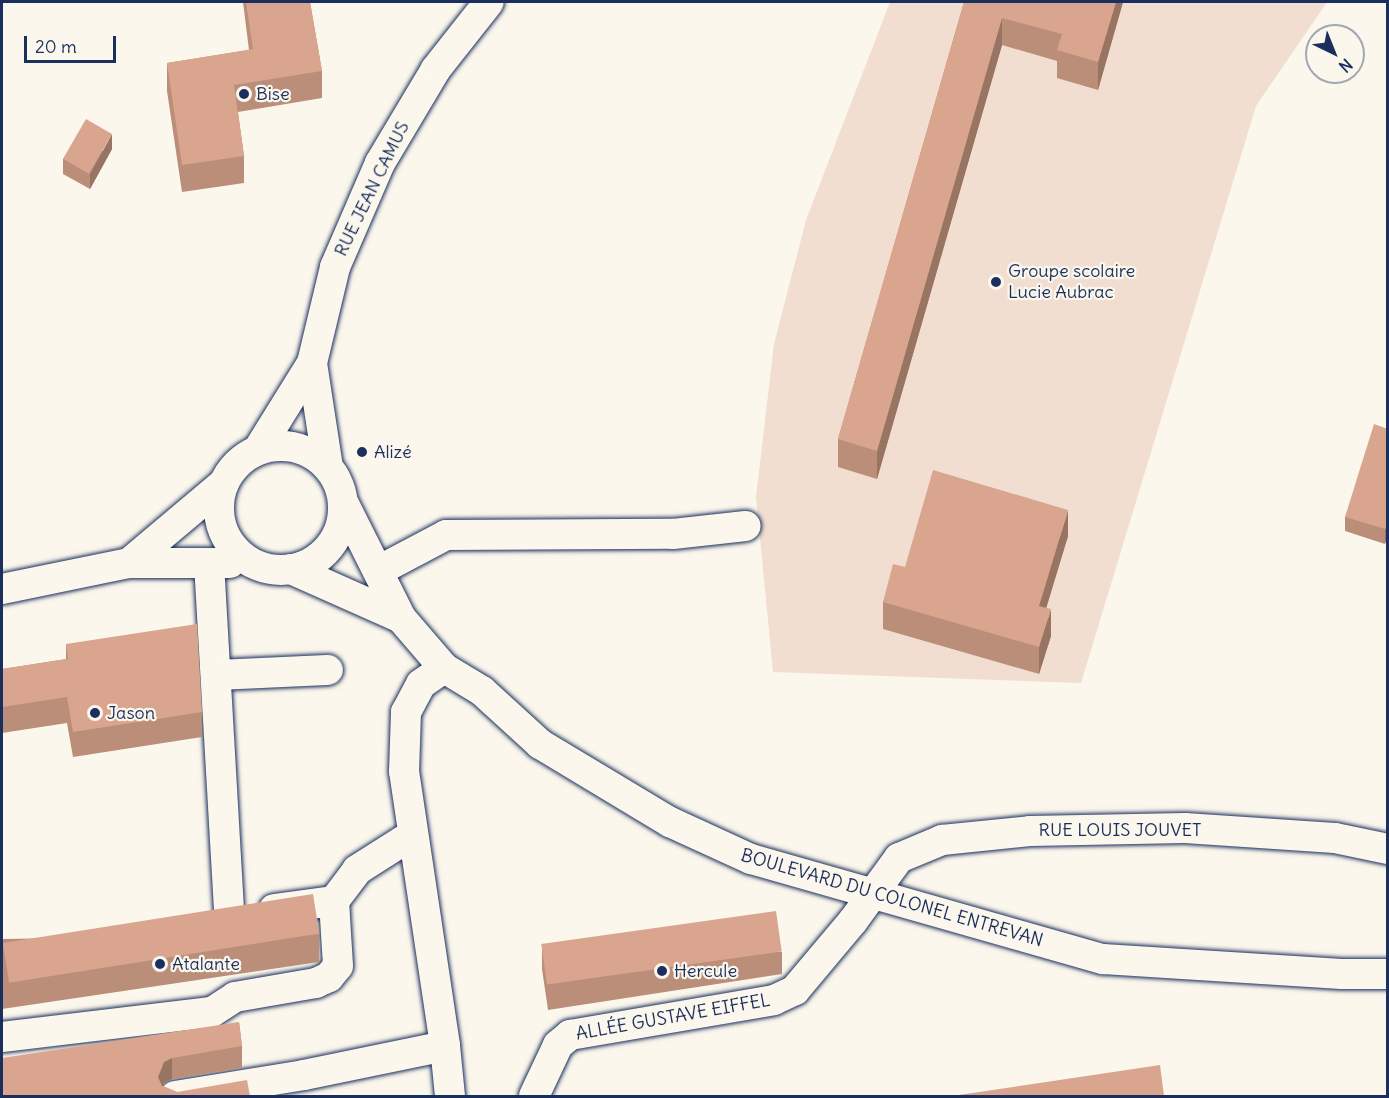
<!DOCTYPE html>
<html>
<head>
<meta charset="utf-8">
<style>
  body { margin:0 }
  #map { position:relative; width:1389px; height:1098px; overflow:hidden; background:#fbf7ec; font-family:Delius,sans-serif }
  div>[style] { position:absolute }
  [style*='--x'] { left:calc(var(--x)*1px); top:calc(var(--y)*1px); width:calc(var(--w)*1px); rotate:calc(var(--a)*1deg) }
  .built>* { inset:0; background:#f1ded0 }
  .roads { filter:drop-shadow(0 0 2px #1b2f5e) drop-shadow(0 0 2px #1b2f5e) }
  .minor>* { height:30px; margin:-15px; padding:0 15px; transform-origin:15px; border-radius:15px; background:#fbf7ec }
  .minor>.ring { margin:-15px; padding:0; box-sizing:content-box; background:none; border:30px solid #fbf7ec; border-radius:50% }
  .wall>* { inset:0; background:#bb8e7a }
  .shaded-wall>* { inset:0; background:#987463 }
  .building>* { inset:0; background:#d9a58e; transform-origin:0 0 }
  .dots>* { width:16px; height:16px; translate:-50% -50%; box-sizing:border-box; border:3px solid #fbf7ec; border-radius:50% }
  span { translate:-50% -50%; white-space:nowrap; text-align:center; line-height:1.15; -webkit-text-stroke:4.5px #fbf7ec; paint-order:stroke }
  .poi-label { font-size:18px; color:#1b2f5e }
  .left { translate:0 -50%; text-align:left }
  .street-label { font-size:18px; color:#1b2f5e }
  .frame { position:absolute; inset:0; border:3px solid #1b2f5e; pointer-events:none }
  .north { position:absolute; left:1305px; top:24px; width:60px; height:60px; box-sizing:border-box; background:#fbf7ec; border:2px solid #a1a7b3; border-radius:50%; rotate:137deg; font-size:16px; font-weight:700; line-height:24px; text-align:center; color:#1b2f5e }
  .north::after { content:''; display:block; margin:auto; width:21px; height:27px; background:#1b2f5e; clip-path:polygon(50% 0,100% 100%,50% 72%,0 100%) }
  .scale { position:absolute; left:24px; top:36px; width:92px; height:27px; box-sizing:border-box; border:3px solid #1b2f5e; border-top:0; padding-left:8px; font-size:18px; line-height:21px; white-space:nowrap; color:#1b2f5e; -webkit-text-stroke:4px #fbf7ec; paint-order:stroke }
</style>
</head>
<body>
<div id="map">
  <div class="built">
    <div style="clip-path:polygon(890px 2px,1327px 2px,1256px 106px,1081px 683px,773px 672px,756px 497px,774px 344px,806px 220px)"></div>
  </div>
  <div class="roads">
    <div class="minor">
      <div style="--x:312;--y:363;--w:105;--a:81.3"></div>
      <div class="ring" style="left:219px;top:446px;width:94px;height:94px"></div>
      <div style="--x:258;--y:450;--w:102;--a:-58.2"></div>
      <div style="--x:312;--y:363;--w:99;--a:-76.5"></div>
      <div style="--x:335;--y:267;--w:113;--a:-66.6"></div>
      <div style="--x:380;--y:163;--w:109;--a:-59.2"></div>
      <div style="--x:436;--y:69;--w:85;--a:-51.7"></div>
      <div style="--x:343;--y:502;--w:130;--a:63.4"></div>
      <div style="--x:401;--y:618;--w:66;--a:49.3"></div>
      <div style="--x:444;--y:668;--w:44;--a:31.2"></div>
      <div style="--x:482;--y:691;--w:79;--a:42.4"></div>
      <div style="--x:540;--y:744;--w:152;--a:31"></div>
      <div style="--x:670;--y:822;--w:89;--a:24.6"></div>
      <div style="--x:751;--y:859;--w:366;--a:15.9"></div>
      <div style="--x:1103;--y:959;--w:239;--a:3.6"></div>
      <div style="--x:1342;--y:974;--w:46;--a:0"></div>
      <div style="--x:129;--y:563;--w:124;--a:-40.1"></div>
      <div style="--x:209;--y:563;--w:353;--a:86.7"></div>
      <div style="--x:291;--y:569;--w:120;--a:24"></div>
      <div style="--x:378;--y:571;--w:77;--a:-27.9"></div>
      <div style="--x:446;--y:535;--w:227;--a:-0.3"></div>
      <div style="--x:673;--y:534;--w:73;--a:-6.3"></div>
      <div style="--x:2;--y:589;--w:130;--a:-11.6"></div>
      <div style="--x:129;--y:563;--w:101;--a:0"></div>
      <div style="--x:444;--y:668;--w:28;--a:145"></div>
      <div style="--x:421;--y:684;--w:32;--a:118"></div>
      <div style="--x:406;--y:712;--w:59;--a:91.9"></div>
      <div style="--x:404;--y:771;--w:278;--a:81.5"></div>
      <div style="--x:445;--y:1046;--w:50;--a:84.3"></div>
      <div style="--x:216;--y:675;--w:112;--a:-2.6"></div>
      <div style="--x:274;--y:909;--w:61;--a:-7.6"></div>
      <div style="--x:334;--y:901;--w:39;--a:-53"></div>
      <div style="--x:357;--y:870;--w:65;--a:-32.5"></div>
      <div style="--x:2;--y:1037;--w:211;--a:-6.8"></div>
      <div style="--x:212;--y:1012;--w:27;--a:-33"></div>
      <div style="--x:235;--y:997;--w:82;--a:-9.8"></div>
      <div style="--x:316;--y:983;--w:14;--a:-25"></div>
      <div style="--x:329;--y:977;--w:14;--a:-51"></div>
      <div style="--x:338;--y:966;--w:65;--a:-93.5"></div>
      <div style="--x:175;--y:1096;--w:131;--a:-9.2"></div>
      <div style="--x:304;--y:1075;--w:144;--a:-11.6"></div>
      <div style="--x:534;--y:1096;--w:56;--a:-64.8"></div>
      <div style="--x:558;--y:1045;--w:16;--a:-40"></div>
      <div style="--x:570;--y:1035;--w:207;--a:-9.7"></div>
      <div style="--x:774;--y:1000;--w:23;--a:-25"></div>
      <div style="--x:795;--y:990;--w:90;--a:-50"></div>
      <div style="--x:853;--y:921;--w:78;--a:-53.9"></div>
      <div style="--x:899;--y:858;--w:47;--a:-22.7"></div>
      <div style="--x:942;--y:840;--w:88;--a:-5.8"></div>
      <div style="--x:1030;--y:831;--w:155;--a:-1.1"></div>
      <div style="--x:1185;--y:828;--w:150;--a:3.8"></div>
      <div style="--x:1335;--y:838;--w:54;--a:11.7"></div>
    </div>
  </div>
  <div class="wall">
    <div style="clip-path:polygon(243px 2px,310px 2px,322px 71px,322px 98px,238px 112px,244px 156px,244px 183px,182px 192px,167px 91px,167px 63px,249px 50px)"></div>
    <div style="clip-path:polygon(964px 2px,1123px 2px,1098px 90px,1057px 78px,1057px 61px,1002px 45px,877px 479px,838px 467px,838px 439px)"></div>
    <div style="clip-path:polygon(112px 149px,90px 189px,63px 174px,63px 159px)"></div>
    <div style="clip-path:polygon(1388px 429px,1385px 544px,1345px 531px,1345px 517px)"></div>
    <div style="clip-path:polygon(1068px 536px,1046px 608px,1051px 636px,1039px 674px,883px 629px,883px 602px,905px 567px)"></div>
    <div style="clip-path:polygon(66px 644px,202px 712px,202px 737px,73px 757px,67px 723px,2px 733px,2px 669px,66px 659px)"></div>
    <div style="clip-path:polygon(319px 934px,319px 962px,2px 1009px,2px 939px)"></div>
    <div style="clip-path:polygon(542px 947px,782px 952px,782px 974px,548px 1010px,542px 969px)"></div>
    <div style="clip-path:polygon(239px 1022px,242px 1046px,242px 1068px,172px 1079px,164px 1083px,163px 1086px,177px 1092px,250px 1096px,2px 1096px)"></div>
  </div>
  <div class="shaded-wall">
    <div style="clip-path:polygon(1116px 2px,1123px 2px,1098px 90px,1098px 62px)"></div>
    <div style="clip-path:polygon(1002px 18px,1002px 45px,877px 479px,877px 451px)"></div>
    <div style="clip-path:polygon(112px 134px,112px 149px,90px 189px,90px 174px)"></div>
    <div style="clip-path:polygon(1068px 510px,1068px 536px,1039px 632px,1039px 606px)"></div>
    <div style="clip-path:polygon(1388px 521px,1388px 536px,1385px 544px,1385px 529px)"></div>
    <div style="clip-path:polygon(1051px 609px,1051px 636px,1039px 674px,1039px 647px)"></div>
    <div style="clip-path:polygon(172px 1058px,172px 1079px,164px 1083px,159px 1096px,158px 1077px,164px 1062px)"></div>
  </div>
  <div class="building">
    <div style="clip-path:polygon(246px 2px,310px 2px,322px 71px,234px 85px,244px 156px,182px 165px,167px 63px,253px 49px)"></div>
    <div style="clip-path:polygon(964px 2px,1116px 2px,1098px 62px,1057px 50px,1062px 34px,1002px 18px,877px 451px,838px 439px)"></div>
    <div style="left:86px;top:119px;width:30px;height:46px;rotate:30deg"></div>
    <div style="clip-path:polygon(1374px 424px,1388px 429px,1388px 521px,1385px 529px,1345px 517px)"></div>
    <div style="clip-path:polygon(933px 470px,1068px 510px,1039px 606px,1051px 609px,1039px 647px,883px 602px,893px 564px,905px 567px)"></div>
    <div style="clip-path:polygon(197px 624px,202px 712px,73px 732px,67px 697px,2px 707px,2px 669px,68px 659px,66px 644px)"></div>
    <div style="left:313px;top:894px;width:40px;height:314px;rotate:81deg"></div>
    <div style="left:776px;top:911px;width:41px;height:237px;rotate:82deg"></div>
    <div style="clip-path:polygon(239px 1022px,242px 1046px,172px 1058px,164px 1062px,158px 1077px,162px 1086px,177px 1092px,247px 1080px,250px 1096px,2px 1096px,2px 1058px)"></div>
    <div style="clip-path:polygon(1160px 1065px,1164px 1096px,952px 1096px)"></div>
  </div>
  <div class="dots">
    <div style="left:244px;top:94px;background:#1b2f5e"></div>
    <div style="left:996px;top:282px;background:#1b2f5e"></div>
    <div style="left:362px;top:452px;background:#1b2f5e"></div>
    <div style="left:95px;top:713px;background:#1b2f5e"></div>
    <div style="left:160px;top:964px;background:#1b2f5e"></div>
    <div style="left:662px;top:971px;background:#1b2f5e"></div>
  </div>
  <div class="poi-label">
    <span class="left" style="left:256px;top:94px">Bise</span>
    <span class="left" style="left:1008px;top:282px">Groupe scolaire<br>Lucie Aubrac</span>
    <span class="left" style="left:374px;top:452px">Alizé</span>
    <span class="left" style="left:107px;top:713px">Jason</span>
    <span class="left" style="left:172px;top:964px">Atalante</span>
    <span class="left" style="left:674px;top:971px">Hercule</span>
  </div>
  <div class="street-label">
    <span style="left:372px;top:189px;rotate:-64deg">RUE JEAN CAMUS</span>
    <span style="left:1120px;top:830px">RUE LOUIS JOUVET</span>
    <span style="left:892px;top:898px;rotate:16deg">BOULEVARD DU COLONEL ENTREVAN</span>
    <span style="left:673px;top:1017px;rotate:-10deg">ALLÉE GUSTAVE EIFFEL</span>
  </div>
  <div class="frame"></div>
  <div class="north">N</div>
  <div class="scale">20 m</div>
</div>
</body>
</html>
